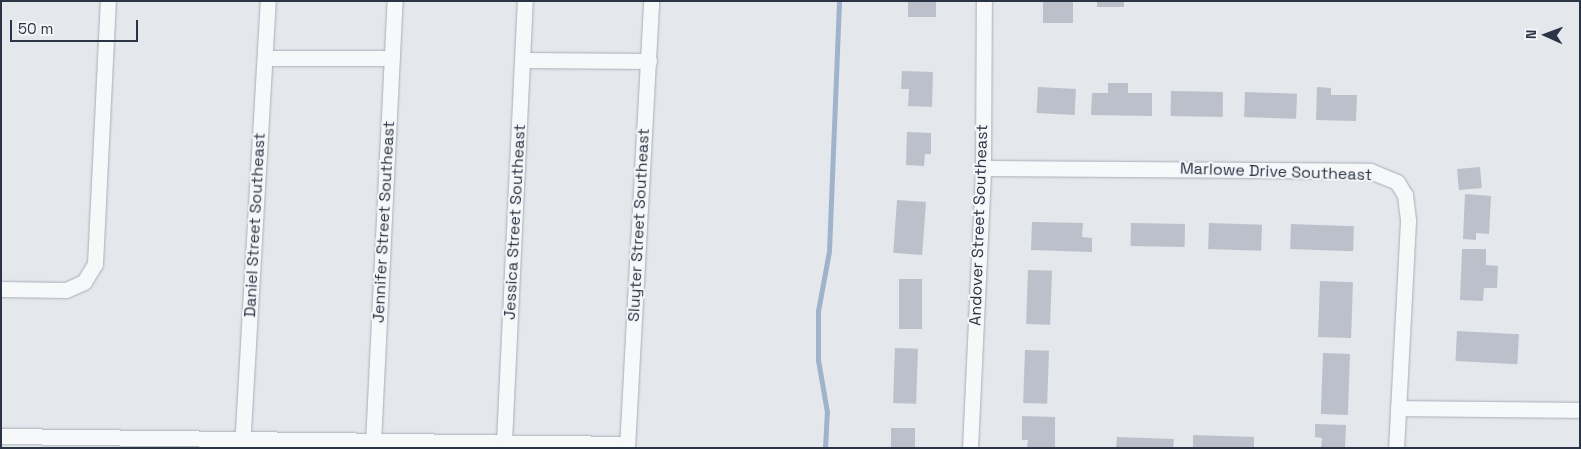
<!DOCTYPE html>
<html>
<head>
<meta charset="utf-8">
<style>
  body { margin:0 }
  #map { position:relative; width:1581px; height:449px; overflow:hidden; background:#e4e7ec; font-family:"Space Grotesk",sans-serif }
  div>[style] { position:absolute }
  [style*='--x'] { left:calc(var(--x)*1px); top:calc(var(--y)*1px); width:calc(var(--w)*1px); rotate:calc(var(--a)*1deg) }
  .stream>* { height:5px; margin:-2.5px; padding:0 2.5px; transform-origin:2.5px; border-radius:2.5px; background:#9fb4cc }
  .building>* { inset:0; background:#bbc0ca; transform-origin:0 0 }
  .roads { filter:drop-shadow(0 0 1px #a9aeb7) drop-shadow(0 0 1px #a9aeb7) }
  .minor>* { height:15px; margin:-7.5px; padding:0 7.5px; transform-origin:7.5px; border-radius:7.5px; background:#f7f8fa }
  span { translate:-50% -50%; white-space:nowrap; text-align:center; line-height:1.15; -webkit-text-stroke:4px #f4f6f9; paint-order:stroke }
  .street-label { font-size:16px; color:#2b3445 }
  .frame { position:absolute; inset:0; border:2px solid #2b3445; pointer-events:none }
  .north { position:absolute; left:1521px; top:10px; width:50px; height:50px; -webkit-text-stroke:4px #f4f6f9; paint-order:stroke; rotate:272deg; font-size:14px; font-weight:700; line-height:20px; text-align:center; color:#2b3445 }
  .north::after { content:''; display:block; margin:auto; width:18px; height:22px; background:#2b3445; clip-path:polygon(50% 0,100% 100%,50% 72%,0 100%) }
  .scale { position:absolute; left:10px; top:20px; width:128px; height:22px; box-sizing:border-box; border:2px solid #2b3445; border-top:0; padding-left:6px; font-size:15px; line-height:18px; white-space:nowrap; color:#2b3445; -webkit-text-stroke:4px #f4f6f9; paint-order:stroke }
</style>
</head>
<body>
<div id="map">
  <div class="stream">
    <div style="--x:825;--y:448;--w:36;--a:-87"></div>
    <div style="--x:827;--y:412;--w:53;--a:-99.8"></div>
    <div style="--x:818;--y:360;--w:49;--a:-90"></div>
    <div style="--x:818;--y:311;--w:61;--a:-79.6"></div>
    <div style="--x:829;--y:251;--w:250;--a:-87.7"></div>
  </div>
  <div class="building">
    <div style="left:908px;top:1px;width:28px;height:16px"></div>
    <div style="left:1043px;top:1px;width:30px;height:22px"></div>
    <div style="left:1097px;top:1px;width:27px;height:6px"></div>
    <div style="clip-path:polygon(902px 71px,933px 72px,932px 107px,908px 106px,909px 89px,901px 89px)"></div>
    <div style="clip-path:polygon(1108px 83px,1128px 83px,1128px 93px,1152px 93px,1152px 116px,1091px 115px,1092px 93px,1108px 93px)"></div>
    <div style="left:1038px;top:87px;width:38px;height:26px;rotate:3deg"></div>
    <div style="clip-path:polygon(1317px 87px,1331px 88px,1331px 95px,1357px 95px,1356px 121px,1316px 120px)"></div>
    <div style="left:1171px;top:91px;width:52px;height:25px;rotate:1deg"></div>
    <div style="left:1245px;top:92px;width:52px;height:25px;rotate:2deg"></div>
    <div style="clip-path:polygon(907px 132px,931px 133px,931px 154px,925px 154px,924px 166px,906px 165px)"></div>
    <div style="left:1480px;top:167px;width:21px;height:23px;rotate:85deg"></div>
    <div style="clip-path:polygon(1465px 194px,1491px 196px,1489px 234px,1476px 233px,1476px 240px,1463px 239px)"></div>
    <div style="left:897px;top:200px;width:29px;height:53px;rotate:4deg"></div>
    <div style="clip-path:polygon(1032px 222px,1083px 223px,1082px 237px,1092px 238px,1092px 252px,1031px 250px)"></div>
    <div style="left:1131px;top:223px;width:54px;height:23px;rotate:1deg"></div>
    <div style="left:1209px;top:223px;width:53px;height:26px;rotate:2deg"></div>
    <div style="left:1291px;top:224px;width:63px;height:25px;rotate:2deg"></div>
    <div style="clip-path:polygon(1462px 249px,1486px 249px,1486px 265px,1498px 266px,1497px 288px,1484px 288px,1483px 301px,1460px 300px)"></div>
    <div style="left:1028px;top:270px;width:24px;height:54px;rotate:2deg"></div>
    <div style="left:899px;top:279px;width:23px;height:50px"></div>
    <div style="left:1320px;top:281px;width:33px;height:56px;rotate:2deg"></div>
    <div style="left:1457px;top:331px;width:62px;height:30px;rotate:3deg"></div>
    <div style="left:895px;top:348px;width:23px;height:55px;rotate:2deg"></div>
    <div style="left:1025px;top:350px;width:24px;height:53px;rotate:2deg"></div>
    <div style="left:1323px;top:353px;width:27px;height:61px;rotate:2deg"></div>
    <div style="clip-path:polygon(1022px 416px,1055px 417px,1055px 448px,1027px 448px,1028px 440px,1022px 440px)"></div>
    <div style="clip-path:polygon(1315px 424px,1346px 425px,1345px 448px,1321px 448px,1322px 438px,1315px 437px)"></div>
    <div style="left:891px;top:428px;width:24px;height:20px"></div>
    <div style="clip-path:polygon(1193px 435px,1254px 437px,1254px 448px,1193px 448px)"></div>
    <div style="clip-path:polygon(1117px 437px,1174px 439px,1173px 448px,1116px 448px)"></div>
  </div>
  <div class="roads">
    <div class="minor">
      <div style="--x:265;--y:58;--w:127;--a:0"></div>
      <div style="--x:523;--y:60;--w:126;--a:0.5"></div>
      <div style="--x:983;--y:168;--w:387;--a:0.4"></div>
      <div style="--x:1370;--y:171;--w:29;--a:22"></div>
      <div style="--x:1397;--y:182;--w:15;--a:58"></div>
      <div style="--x:1405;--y:195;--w:26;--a:83"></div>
      <div style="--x:1408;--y:221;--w:227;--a:93"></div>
      <div style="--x:1;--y:289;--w:65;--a:0.9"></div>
      <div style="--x:66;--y:290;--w:20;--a:-24"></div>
      <div style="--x:84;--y:282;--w:21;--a:-59"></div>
      <div style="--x:95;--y:264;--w:263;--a:-87.2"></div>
      <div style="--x:1398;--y:408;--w:182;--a:0.6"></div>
      <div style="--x:1;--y:436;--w:626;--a:0.73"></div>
      <div style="--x:504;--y:442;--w:441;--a:-87.3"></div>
      <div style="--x:373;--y:443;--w:443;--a:-87.2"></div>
      <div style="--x:242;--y:448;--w:448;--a:-86.7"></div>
      <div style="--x:627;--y:448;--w:448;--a:-86.9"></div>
      <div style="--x:970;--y:448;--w:280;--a:-87.3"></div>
      <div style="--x:983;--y:168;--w:167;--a:-89.7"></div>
    </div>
  </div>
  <div class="street-label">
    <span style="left:1276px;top:172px;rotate:2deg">Marlowe Drive Southeast</span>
    <span style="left:384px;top:222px;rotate:-87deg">Jennifer Street Southeast</span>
    <span style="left:515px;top:222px;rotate:-87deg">Jessica Street Southeast</span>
    <span style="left:255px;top:225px;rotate:-87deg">Daniel Street Southeast</span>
    <span style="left:639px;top:225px;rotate:-87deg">Sluyter Street Southeast</span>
    <span style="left:979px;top:225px;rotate:-88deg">Andover Street Southeast</span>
  </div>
  <div class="frame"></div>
  <div class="north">N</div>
  <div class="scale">50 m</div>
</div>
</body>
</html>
